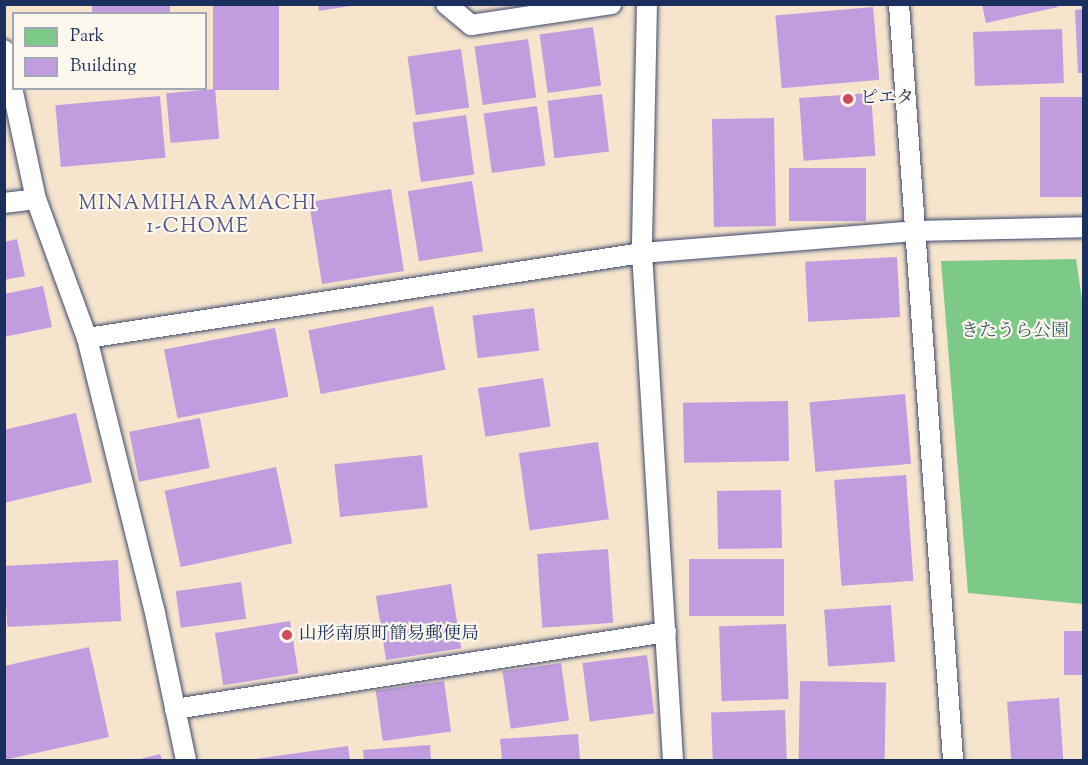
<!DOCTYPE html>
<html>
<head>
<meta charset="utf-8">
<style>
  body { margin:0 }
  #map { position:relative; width:1088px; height:765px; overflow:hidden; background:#f6e4cd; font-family:"Sorts Mill Goudy","Noto Serif JP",serif }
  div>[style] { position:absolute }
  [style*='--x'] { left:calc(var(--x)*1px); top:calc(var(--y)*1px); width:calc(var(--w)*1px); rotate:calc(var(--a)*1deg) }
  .green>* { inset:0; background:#7dc987 }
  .building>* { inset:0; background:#c19ddf; transform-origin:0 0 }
  .roads { filter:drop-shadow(0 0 2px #3c4a6f) drop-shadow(0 0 2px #3c4a6f) }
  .lane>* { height:20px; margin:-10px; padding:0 10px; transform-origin:10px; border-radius:10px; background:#fff }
  .dots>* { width:16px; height:16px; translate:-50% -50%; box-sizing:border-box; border:3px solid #fbf7ec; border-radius:50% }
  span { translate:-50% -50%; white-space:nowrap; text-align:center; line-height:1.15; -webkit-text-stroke:4.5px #fbf7ec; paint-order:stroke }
  .poi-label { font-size:18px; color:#1b2f5e }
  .left { translate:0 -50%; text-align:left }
  .park-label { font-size:18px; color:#385d6a }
  .neighbourhood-label { font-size:20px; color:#55568b; letter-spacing:1.5px }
  .frame { position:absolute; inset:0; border:6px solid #1b2f5e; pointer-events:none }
  .legend { position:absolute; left:12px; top:12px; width:195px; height:78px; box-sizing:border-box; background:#fbf7ec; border:2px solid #a1a7b3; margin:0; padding:8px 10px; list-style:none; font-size:18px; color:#1b2f5e }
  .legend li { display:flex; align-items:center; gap:12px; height:30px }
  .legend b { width:30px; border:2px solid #a1a7b3 }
</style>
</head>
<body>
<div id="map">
  <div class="green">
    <div style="clip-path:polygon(1076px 259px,1084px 313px,1083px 604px,968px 593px,941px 261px)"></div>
  </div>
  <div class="building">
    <div style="left:92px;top:4px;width:78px;height:10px"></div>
    <div style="left:213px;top:4px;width:66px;height:86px"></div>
    <div style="clip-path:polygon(318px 4px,350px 4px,350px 6px,319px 11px)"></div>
    <div style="clip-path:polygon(982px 4px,1057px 4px,1058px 7px,986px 23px)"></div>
    <div style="left:873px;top:7px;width:73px;height:98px;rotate:85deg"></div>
    <div style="clip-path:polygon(1084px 9px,1084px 73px,1078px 73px,1075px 10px)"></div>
    <div style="left:593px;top:27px;width:59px;height:54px;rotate:82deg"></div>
    <div style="left:1062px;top:29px;width:54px;height:89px;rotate:88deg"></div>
    <div style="left:528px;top:39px;width:59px;height:54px;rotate:82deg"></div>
    <div style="left:461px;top:49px;width:59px;height:54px;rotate:82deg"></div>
    <div style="left:215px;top:89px;width:50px;height:49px;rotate:85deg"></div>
    <div style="left:871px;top:93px;width:63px;height:72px;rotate:86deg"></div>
    <div style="left:602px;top:94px;width:58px;height:55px;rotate:83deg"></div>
    <div style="left:160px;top:96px;width:62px;height:105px;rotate:85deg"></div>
    <div style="left:1040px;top:97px;width:44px;height:100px"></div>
    <div style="left:537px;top:106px;width:60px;height:54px;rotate:82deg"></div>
    <div style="left:466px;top:115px;width:60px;height:54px;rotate:82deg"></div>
    <div style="left:774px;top:118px;width:108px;height:62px;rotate:89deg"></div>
    <div style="left:866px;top:168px;width:53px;height:77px;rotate:90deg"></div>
    <div style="left:472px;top:181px;width:71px;height:65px;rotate:81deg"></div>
    <div style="left:391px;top:189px;width:83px;height:83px;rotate:81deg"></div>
    <div style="clip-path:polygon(17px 239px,25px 276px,4px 280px,4px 242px)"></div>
    <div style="left:897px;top:257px;width:60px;height:92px;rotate:87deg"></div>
    <div style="clip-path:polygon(43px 286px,52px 327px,4px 337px,4px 294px)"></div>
    <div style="left:433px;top:306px;width:65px;height:127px;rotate:79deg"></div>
    <div style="left:534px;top:308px;width:43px;height:62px;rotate:83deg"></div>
    <div style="left:275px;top:328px;width:70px;height:113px;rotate:79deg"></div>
    <div style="left:543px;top:378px;width:49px;height:66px;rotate:81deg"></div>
    <div style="left:905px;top:394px;width:70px;height:96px;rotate:85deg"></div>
    <div style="left:788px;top:401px;width:60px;height:105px;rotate:89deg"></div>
    <div style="clip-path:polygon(76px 413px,92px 482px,4px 503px,4px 430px)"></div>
    <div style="left:200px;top:418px;width:51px;height:72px;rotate:79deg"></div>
    <div style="left:598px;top:442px;width:78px;height:80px;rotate:82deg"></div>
    <div style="left:422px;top:455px;width:53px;height:88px;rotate:84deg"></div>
    <div style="left:276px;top:467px;width:78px;height:114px;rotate:78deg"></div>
    <div style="left:906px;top:475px;width:106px;height:72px;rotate:86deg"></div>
    <div style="left:781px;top:490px;width:58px;height:64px;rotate:89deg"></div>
    <div style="left:608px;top:549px;width:74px;height:71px;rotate:86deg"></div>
    <div style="left:689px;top:559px;width:95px;height:57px"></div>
    <div style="left:118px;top:560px;width:61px;height:114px;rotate:87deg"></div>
    <div style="left:241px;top:582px;width:37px;height:66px;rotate:82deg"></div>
    <div style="left:451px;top:584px;width:65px;height:76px;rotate:81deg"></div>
    <div style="left:891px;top:605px;width:57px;height:67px;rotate:86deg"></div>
    <div style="left:290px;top:621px;width:53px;height:76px;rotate:81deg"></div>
    <div style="left:786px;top:624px;width:75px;height:67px;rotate:88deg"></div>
    <div style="left:1064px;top:631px;width:20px;height:44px"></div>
    <div style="clip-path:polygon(89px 647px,109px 737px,4px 760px,4px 666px)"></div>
    <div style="left:647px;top:655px;width:59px;height:65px;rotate:83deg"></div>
    <div style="left:561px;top:663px;width:58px;height:59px;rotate:82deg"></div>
    <div style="left:444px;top:681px;width:51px;height:69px;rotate:82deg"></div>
    <div style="left:800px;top:681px;width:86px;height:79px;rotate:1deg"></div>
    <div style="left:1059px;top:698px;width:62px;height:52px;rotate:86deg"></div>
    <div style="left:785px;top:710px;width:50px;height:74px;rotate:88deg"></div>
    <div style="clip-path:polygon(578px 734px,580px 760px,502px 760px,500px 739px)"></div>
    <div style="clip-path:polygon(430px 745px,431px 760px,364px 760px,363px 750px)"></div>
    <div style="clip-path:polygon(348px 746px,350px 760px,255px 760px,255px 759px)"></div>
    <div style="clip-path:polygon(160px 754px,162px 760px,136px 760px)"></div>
  </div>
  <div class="roads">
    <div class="lane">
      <div style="--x:446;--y:4;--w:33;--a:40"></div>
      <div style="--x:471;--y:25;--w:142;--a:-8.5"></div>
      <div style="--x:647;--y:4;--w:249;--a:91.2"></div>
      <div style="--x:642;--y:253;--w:508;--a:86.5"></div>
      <div style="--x:899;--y:4;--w:758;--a:85.91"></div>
      <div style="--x:4;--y:50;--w:152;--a:77.9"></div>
      <div style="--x:36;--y:199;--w:148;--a:69.9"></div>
      <div style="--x:87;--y:338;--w:283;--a:76.1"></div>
      <div style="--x:155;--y:613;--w:150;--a:78.1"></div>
      <div style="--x:4;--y:203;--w:32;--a:-7"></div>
      <div style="--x:87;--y:338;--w:561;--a:-8.71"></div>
      <div style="--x:642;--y:253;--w:273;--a:-4.6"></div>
      <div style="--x:914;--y:231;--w:170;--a:-1.3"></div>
      <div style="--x:175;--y:709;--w:497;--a:-8.9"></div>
    </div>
  </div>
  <div class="dots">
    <div style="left:848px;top:99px;background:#d1495b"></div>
    <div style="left:287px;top:635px;background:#d1495b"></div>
  </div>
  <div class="poi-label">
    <span class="left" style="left:860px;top:99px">ピエタ</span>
    <span class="left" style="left:299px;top:635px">山形南原町簡易郵便局</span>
  </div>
  <div class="park-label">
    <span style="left:1015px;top:332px">きたうら公園</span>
  </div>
  <div class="neighbourhood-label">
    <span style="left:198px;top:216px">MINAMIHARAMACHI<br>1-CHOME</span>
  </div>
  <div class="frame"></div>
  <ul class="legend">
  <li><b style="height:16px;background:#7dc987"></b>Park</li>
  <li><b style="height:16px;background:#c19ddf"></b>Building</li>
  </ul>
</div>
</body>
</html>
